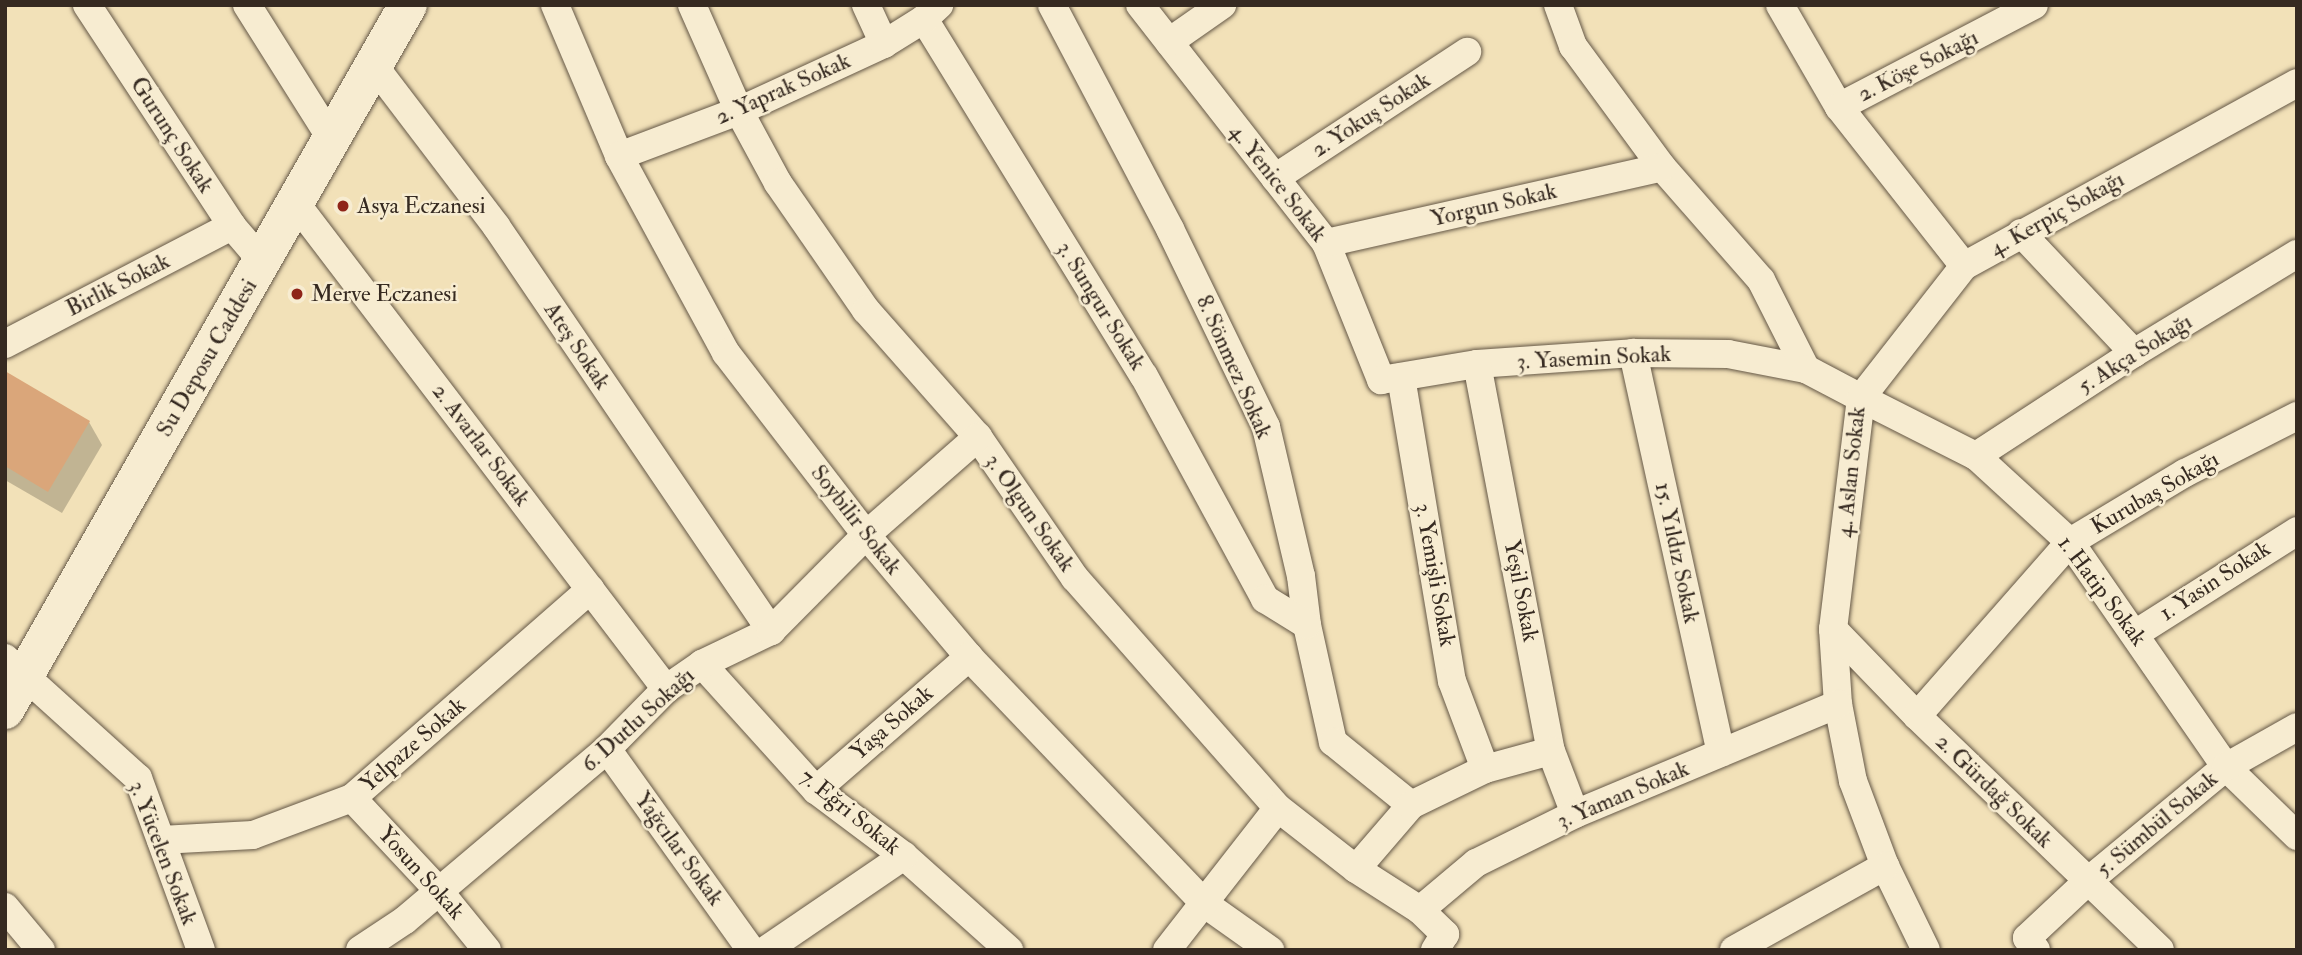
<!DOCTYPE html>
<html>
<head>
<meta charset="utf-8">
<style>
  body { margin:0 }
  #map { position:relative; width:2302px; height:955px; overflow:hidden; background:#f2e1b8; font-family:"IM FELL Double Pica",serif }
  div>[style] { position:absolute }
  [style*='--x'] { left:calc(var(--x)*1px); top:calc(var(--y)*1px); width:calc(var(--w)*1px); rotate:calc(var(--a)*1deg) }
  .shadow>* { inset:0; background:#0003 }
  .building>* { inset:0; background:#daa67a }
  .roads { filter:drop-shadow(0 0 2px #655847) drop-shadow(0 0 2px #655847) }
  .minor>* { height:28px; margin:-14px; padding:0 14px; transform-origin:14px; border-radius:14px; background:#f7ecd1 }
  .secondary>* { height:38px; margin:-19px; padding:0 19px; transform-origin:19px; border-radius:19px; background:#f7ecd1 }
  .dots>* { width:19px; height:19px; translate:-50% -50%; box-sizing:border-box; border:4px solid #f7ecd1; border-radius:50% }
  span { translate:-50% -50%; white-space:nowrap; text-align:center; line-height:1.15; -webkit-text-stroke:5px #f7ecd1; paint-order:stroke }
  .street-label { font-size:23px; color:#362a21 }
  .poi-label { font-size:23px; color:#362a21 }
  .left { translate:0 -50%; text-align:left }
  .frame { position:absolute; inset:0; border:7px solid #362a21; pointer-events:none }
</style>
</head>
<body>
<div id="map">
  <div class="shadow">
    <div style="clip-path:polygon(5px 373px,89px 422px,102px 445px,62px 513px,5px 480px)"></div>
  </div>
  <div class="building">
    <div style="clip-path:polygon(5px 371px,90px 421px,48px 492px,5px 466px)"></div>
  </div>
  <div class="roads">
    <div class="minor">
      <div style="--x:87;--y:5;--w:264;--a:56.7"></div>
      <div style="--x:232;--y:226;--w:46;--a:49.4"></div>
      <div style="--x:247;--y:5;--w:160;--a:57.8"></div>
      <div style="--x:555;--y:5;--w:164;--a:67"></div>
      <div style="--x:619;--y:156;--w:224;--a:61.5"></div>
      <div style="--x:726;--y:353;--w:230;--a:52.4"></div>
      <div style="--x:866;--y:535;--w:160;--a:49.8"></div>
      <div style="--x:969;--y:657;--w:342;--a:46.3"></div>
      <div style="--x:1205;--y:904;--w:80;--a:35.3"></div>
      <div style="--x:692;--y:5;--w:116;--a:66.1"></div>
      <div style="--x:739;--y:111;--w:82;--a:61.6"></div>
      <div style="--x:778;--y:183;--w:155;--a:55.3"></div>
      <div style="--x:866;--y:310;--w:169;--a:48.6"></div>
      <div style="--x:978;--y:437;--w:171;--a:55.5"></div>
      <div style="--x:1075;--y:578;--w:307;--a:48.6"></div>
      <div style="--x:1278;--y:808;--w:99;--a:38"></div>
      <div style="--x:1356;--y:869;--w:76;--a:32.6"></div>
      <div style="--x:1420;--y:910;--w:35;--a:44"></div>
      <div style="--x:1445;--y:934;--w:19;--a:122"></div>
      <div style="--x:866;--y:5;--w:43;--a:65.2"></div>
      <div style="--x:1052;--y:5;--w:253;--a:62.2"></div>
      <div style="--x:1170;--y:229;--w:220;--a:64.1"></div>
      <div style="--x:1266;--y:427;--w:153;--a:76.8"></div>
      <div style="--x:1301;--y:576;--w:49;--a:83"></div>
      <div style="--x:1307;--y:625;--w:120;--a:77.5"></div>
      <div style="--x:1333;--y:742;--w:100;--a:38.9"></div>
      <div style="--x:1140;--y:5;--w:302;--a:52"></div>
      <div style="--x:1326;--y:243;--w:148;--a:68.1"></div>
      <div style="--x:1381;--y:380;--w:97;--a:-9.5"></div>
      <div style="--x:1477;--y:364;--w:156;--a:-4"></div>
      <div style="--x:1633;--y:353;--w:95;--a:0.6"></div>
      <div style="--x:1728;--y:354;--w:79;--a:10.9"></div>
      <div style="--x:1558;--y:5;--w:44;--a:69.9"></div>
      <div style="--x:1573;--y:46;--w:150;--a:53.7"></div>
      <div style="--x:1662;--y:167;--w:150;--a:48.8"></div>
      <div style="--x:1761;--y:280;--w:100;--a:63.2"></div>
      <div style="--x:1806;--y:369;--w:62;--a:27.8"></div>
      <div style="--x:1861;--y:398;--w:233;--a:96.9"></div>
      <div style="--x:1833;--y:629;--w:75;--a:86.2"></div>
      <div style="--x:1838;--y:704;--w:78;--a:79"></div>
      <div style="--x:1853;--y:781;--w:91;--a:69.4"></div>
      <div style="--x:1885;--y:866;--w:93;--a:64"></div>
      <div style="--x:1780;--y:5;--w:118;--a:60"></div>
      <div style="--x:1839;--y:107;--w:202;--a:51.8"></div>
      <div style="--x:924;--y:19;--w:419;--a:58.4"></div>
      <div style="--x:1144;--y:376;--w:254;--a:61.5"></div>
      <div style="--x:1265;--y:599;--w:49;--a:31.8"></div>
      <div style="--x:1169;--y:42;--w:65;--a:-34.9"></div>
      <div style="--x:375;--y:67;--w:200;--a:52.7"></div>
      <div style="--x:496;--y:226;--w:490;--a:55.8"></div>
      <div style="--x:2297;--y:83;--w:380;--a:151.2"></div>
      <div style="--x:1964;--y:266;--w:167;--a:128"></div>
      <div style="--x:1861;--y:398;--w:129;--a:26.8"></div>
      <div style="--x:1976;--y:456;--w:127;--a:42.5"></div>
      <div style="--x:2070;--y:542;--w:274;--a:55.3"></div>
      <div style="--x:2226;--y:767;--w:99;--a:44.2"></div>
      <div style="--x:1839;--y:107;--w:220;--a:-27.6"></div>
      <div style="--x:619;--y:156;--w:128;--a:-20.6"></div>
      <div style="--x:739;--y:111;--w:160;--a:-24.8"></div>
      <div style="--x:884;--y:44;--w:47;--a:-32"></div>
      <div style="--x:924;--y:19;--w:21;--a:-43"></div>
      <div style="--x:1275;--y:178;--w:230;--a:-33.3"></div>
      <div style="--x:294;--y:201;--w:614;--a:52.68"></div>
      <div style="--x:2021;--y:233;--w:165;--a:46.7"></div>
      <div style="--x:1326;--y:243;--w:344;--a:-12.7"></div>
      <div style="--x:5;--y:344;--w:256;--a:-27.5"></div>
      <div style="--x:1633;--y:353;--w:409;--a:77.6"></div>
      <div style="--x:1477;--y:364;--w:394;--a:79.2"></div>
      <div style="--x:1551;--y:751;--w:67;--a:69.1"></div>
      <div style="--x:1401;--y:377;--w:308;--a:80.5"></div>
      <div style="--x:1452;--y:681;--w:94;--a:69.4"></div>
      <div style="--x:1976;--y:456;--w:189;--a:-33.1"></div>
      <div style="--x:2134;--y:353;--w:191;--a:-31.3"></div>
      <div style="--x:1833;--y:629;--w:121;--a:46"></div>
      <div style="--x:1917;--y:716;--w:337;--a:43.9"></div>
      <div style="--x:2135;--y:634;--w:192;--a:-32.4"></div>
      <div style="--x:5;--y:658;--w:179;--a:42.1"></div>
      <div style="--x:138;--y:778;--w:183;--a:69.9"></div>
      <div style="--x:702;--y:664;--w:170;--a:47.9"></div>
      <div style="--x:816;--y:790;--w:110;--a:36.9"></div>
      <div style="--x:904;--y:856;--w:141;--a:41.8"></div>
      <div style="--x:1917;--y:716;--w:232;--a:-48.7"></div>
      <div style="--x:2070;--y:542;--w:134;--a:-31"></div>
      <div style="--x:2185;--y:473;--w:126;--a:-27"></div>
      <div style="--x:607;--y:749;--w:247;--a:54.4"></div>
      <div style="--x:816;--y:790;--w:203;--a:-41"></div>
      <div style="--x:352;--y:798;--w:127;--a:46.9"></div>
      <div style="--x:439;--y:891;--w:76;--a:50.9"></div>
      <div style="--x:161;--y:840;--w:92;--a:-3.1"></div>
      <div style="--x:253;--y:835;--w:106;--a:-20.5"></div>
      <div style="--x:352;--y:798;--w:317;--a:-41.2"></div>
      <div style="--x:1356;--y:869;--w:84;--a:-49.3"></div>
      <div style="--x:1411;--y:805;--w:82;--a:-25.9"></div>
      <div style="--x:1485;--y:769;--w:68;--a:-15.3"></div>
      <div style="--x:5;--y:907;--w:56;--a:50.1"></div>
      <div style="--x:1420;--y:910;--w:73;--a:-40"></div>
      <div style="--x:1476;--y:863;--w:110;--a:-26.3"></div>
      <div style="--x:1575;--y:814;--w:285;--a:-22.7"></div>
      <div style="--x:360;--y:950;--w:54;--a:-33.7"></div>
      <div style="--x:405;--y:920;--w:265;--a:-40.2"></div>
      <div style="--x:607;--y:749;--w:84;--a:-45.5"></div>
      <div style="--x:666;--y:689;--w:44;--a:-34.8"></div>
      <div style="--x:702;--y:664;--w:76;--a:-25.6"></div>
      <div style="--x:771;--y:631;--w:135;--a:-45.3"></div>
      <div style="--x:866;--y:535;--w:149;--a:-41.2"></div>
      <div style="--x:766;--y:950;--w:167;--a:-34.3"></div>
      <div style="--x:1167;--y:950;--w:180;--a:-52"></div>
      <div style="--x:1734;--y:950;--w:173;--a:-29.1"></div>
      <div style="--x:2036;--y:950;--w:15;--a:-127"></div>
      <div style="--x:2027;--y:938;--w:83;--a:-43.1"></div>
      <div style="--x:2088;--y:881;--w:179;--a:-39.6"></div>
      <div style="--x:2226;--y:767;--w:81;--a:-29.4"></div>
    </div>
    <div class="secondary">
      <div style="--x:5;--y:710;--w:812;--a:-60.25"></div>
    </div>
  </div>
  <div class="dots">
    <div style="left:343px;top:206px;background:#8f2418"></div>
    <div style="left:297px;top:294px;background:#8f2418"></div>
  </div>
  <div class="street-label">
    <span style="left:1918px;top:66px;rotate:-27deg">2. Köşe Sokağı</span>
    <span style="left:783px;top:89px;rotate:-24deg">2. Yaprak Sokak</span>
    <span style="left:1371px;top:115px;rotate:-33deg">2. Yokuş Sokak</span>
    <span style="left:172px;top:135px;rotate:57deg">Gurunç Sokak</span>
    <span style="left:1278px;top:183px;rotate:52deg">4. Yenice Sokak</span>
    <span style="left:1494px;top:205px;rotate:-13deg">Yorgun Sokak</span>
    <span style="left:2057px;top:214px;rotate:-29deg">4. Kerpiç Sokağı</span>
    <span style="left:118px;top:285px;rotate:-27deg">Birlik Sokak</span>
    <span style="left:1101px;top:306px;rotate:58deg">3. Sungur Sokak</span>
    <span style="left:577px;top:346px;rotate:56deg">Ateş Sokak</span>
    <span style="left:2135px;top:354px;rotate:-32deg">5. Akça Sokağı</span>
    <span style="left:207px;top:358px;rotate:-60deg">Su Deposu Caddesi</span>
    <span style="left:1594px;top:358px;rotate:-3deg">3. Yasemin Sokak</span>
    <span style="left:1234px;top:367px;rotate:66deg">8. Sönmez Sokak</span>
    <span style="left:481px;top:445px;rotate:53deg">2. Avarlar Sokak</span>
    <span style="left:1851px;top:472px;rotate:-84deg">4. Aslan Sokak</span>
    <span style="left:2155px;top:493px;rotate:-30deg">Kurubaş Sokağı</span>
    <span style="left:1030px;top:513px;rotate:55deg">3. Olgun Sokak</span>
    <span style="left:856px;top:520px;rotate:52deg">Soybilir Sokak</span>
    <span style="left:1677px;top:553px;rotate:78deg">15. Yıldız Sokak</span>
    <span style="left:1435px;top:575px;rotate:80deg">3. Yemişli Sokak</span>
    <span style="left:2215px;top:581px;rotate:-33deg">1. Yasin Sokak</span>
    <span style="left:1521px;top:591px;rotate:79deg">Yeşil Sokak</span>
    <span style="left:2102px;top:591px;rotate:53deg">1. Hatip Sokak</span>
    <span style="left:638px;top:720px;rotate:-42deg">6. Dutlu Sokağı</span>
    <span style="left:892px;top:723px;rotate:-41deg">Yaşa Sokak</span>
    <span style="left:413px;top:745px;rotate:-41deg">Yelpaze Sokak</span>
    <span style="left:1994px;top:791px;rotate:44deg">2. Gürdağ Sokak</span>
    <span style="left:1623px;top:795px;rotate:-23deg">3. Yaman Sokak</span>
    <span style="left:850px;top:812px;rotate:39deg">7. Eğri Sokak</span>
    <span style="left:2157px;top:824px;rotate:-40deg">5. Sümbül Sokak</span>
    <span style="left:679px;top:849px;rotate:54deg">Yağcılar Sokak</span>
    <span style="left:163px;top:853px;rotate:69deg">3. Yücelen Sokak</span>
    <span style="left:421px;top:873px;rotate:48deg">Yosun Sokak</span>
  </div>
  <div class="poi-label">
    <span class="left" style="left:357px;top:206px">Asya Eczanesi</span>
    <span class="left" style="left:311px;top:294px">Merve Eczanesi</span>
  </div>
  <div class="frame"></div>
</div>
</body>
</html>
